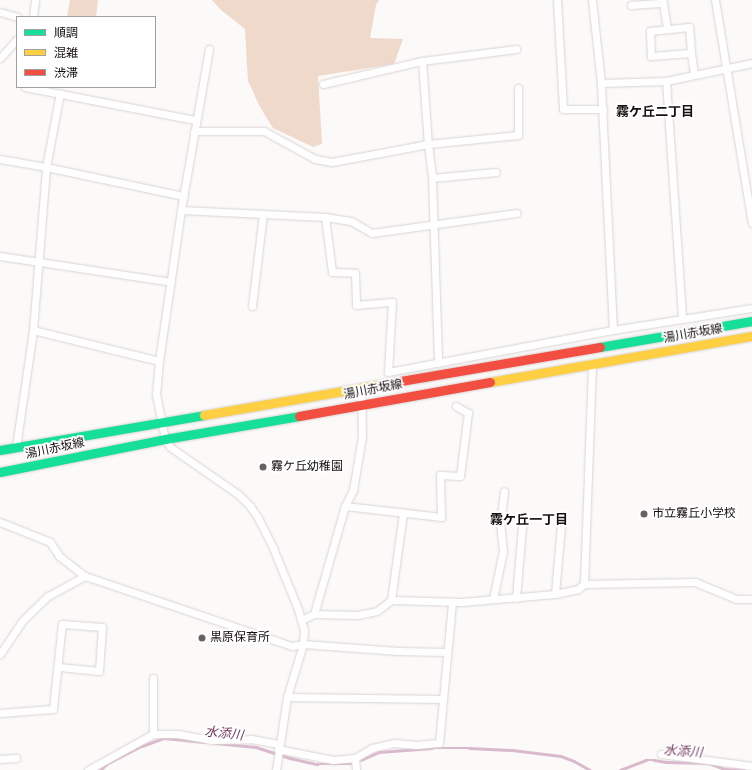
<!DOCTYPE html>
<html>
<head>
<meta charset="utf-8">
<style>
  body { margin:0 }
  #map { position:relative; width:752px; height:770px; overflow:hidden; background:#fcf9f9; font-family:Signika,"Noto Sans JP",sans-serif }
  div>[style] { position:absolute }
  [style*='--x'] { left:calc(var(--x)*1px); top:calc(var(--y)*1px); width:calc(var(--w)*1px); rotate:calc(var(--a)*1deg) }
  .green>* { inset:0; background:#efd9cb }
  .stream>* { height:2.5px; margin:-1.25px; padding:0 1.25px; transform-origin:1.25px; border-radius:1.25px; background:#dab9cd }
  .roads { filter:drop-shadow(0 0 1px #d9d4d4) drop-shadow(0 0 1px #d9d4d4) }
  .street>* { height:7px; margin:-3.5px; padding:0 3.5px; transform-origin:3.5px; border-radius:3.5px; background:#fffefe }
  .fast>* { height:9px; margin:-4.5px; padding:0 4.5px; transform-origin:4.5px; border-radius:4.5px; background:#16e098 }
  .slow>* { height:9px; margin:-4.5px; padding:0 4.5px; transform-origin:4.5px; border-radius:4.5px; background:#ffcf43 }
  .jam>* { height:9px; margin:-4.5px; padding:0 4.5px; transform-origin:4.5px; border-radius:4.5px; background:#f24e42 }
  .dots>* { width:11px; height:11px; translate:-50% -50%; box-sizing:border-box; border:2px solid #fff; border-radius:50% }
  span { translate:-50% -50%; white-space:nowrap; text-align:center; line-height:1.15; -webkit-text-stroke:3.5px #fff; paint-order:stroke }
  .street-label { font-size:12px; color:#160f0f }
  .poi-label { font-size:12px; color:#160f0f }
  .left { translate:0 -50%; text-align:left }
  .neighbourhood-label { font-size:13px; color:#160f0f; font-weight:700 }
  .water-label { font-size:13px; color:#733960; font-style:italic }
  .legend { position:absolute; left:16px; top:16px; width:140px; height:72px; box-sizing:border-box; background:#fff; border:1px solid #a29f9f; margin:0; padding:5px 7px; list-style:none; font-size:12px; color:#160f0f }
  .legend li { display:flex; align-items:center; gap:8px; height:20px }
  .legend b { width:20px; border:1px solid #a29f9f }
</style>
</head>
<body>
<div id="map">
  <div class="green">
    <div style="clip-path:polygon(70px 0,98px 0,96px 17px,67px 17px)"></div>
    <div style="clip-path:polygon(212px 0,379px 0,376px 5px,370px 38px,403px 39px,394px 64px,318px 76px,322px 144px,313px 147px,273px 128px,260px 107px,248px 81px,245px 29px,221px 10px)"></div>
  </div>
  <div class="stream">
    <div style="--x:215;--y:743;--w:41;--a:5.6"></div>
    <div style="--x:256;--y:747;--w:36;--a:18"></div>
    <div style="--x:290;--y:758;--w:28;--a:13"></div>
    <div style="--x:317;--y:764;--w:34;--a:0"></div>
    <div style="--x:361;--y:760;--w:20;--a:-24"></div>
    <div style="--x:379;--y:752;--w:53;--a:-4.3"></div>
    <div style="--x:432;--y:748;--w:37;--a:0"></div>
    <div style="--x:469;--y:748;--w:43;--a:2.7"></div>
    <div style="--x:512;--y:750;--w:49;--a:7"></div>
    <div style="--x:561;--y:756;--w:14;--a:21"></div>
    <div style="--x:574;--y:761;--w:18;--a:29"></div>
    <div style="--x:100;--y:770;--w:11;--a:-41"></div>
    <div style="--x:108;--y:763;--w:38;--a:-27"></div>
    <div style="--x:142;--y:746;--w:23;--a:-20"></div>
    <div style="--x:164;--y:738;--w:40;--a:5.7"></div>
    <div style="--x:620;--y:770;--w:28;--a:-21"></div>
    <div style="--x:646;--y:760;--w:8;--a:0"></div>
    <div style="--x:654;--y:760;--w:12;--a:9"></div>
    <div style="--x:666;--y:762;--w:43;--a:1.3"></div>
    <div style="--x:709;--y:763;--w:17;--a:21"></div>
    <div style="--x:725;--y:769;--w:19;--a:3"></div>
  </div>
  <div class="roads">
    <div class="street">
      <div style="--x:557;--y:0;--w:109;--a:86.8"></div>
      <div style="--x:563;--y:109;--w:40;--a:0"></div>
      <div style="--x:592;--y:0;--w:83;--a:83.8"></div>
      <div style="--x:715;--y:0;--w:226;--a:80.6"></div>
      <div style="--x:631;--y:5;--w:32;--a:-4"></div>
      <div style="--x:663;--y:3;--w:26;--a:81"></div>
      <div style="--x:0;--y:12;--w:18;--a:16"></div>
      <div style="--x:33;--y:17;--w:17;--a:-83"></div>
      <div style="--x:209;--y:49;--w:163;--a:99.9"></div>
      <div style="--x:181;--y:210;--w:153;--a:98.3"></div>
      <div style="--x:159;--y:361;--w:33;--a:95"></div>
      <div style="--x:156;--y:394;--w:46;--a:78.7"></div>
      <div style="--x:165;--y:439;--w:9;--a:58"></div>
      <div style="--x:170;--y:447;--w:84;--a:34.8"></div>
      <div style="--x:239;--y:495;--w:16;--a:45"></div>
      <div style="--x:250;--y:506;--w:14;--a:56"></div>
      <div style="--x:258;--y:518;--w:34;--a:63"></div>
      <div style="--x:273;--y:548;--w:66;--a:67.7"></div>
      <div style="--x:298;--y:609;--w:22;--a:74"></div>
      <div style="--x:304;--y:630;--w:14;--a:94"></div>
      <div style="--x:303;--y:644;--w:55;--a:106.8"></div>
      <div style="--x:287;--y:697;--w:74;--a:98.6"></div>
      <div style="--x:691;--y:53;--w:26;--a:-94"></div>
      <div style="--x:689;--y:27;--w:39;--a:174"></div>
      <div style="--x:650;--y:31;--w:25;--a:88"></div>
      <div style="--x:651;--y:56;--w:40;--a:-4.3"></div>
      <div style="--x:691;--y:53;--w:21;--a:82"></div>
      <div style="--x:0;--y:58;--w:25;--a:-48"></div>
      <div style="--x:422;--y:61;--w:83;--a:85.9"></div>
      <div style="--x:428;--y:144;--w:34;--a:83"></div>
      <div style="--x:432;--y:178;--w:185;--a:88.1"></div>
      <div style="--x:666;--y:81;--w:238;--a:86.1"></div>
      <div style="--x:323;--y:84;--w:102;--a:-13.1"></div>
      <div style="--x:422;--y:61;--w:95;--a:-7.3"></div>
      <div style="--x:25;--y:87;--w:173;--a:11"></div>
      <div style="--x:194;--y:131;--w:70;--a:0"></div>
      <div style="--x:264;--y:131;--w:58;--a:28.8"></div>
      <div style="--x:315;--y:159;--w:17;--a:10"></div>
      <div style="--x:332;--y:162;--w:98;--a:-10.6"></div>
      <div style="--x:428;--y:144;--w:90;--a:-5.7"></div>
      <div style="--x:518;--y:135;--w:47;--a:-90"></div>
      <div style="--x:0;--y:159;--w:47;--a:9.9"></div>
      <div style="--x:46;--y:167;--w:141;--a:11.9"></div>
      <div style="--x:432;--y:178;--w:64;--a:-5.4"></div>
      <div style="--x:181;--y:210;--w:144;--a:2.8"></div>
      <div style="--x:325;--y:217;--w:26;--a:9"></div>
      <div style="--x:351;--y:221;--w:24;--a:30"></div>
      <div style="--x:372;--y:233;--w:146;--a:-7.9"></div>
      <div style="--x:325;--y:217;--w:55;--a:82.7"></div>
      <div style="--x:332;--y:272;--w:23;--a:2"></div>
      <div style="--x:355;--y:273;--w:32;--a:88"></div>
      <div style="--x:356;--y:305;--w:36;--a:-5"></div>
      <div style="--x:392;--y:302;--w:70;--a:93.3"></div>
      <div style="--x:388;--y:372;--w:229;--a:-10.6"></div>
      <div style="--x:613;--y:330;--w:141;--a:-9"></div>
      <div style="--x:0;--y:256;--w:173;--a:8.6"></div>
      <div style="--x:252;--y:306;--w:93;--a:-83.2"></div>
      <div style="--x:33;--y:330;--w:130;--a:13.8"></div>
      <div style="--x:613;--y:330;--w:247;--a:-92.8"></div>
      <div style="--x:601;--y:83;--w:65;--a:-1.8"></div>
      <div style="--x:666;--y:81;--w:88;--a:-11.8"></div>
      <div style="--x:16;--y:447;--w:118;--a:-81.7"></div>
      <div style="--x:33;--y:330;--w:164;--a:-85.4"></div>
      <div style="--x:46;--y:167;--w:75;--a:-79.3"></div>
      <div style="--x:345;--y:506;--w:97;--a:6.5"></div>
      <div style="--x:441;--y:517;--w:42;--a:-91.4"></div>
      <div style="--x:440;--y:475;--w:20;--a:3"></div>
      <div style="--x:460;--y:476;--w:64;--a:-82.8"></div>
      <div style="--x:468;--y:413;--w:14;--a:-150"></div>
      <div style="--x:0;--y:522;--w:54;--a:21.8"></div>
      <div style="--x:50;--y:542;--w:17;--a:57"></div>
      <div style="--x:59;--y:556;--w:33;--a:38"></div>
      <div style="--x:85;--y:576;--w:219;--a:18.7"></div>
      <div style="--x:292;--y:646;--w:11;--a:-10"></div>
      <div style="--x:303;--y:644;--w:95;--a:4.2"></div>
      <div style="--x:398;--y:651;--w:49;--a:1.2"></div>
      <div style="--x:584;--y:584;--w:220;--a:-87.9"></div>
      <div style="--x:555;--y:594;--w:68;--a:-85"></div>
      <div style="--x:516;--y:598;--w:72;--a:-85.2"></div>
      <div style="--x:493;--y:599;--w:49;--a:-78.2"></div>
      <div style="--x:503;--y:551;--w:27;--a:-96"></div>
      <div style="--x:500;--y:524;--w:33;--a:-83"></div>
      <div style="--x:391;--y:600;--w:88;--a:-82.1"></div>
      <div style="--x:314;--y:614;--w:44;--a:1.3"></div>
      <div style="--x:358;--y:615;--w:19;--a:-12"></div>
      <div style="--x:377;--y:611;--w:18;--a:-38"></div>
      <div style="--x:391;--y:600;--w:71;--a:1.6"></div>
      <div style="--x:462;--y:602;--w:93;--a:-4.9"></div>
      <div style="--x:555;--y:594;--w:24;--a:-12"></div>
      <div style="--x:578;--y:589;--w:8;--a:-40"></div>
      <div style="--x:584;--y:584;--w:111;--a:-1"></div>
      <div style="--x:695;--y:582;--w:44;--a:22.5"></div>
      <div style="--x:736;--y:599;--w:16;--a:0"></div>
      <div style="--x:301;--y:620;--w:14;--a:-25"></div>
      <div style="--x:314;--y:614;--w:112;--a:-74"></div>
      <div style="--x:345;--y:506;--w:18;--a:-63"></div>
      <div style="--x:353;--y:490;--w:54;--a:-80.4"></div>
      <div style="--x:362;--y:437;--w:50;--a:-91.1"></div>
      <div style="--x:0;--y:654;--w:40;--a:-56"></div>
      <div style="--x:22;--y:621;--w:36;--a:-44"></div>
      <div style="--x:48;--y:596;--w:42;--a:-28.4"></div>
      <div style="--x:287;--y:697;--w:156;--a:0.7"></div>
      <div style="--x:0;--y:713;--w:53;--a:-4.3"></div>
      <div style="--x:53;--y:709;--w:85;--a:-84"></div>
      <div style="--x:62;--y:624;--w:40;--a:4.3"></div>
      <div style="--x:102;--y:627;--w:44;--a:93.9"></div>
      <div style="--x:99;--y:671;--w:40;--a:-174.3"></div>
      <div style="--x:153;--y:734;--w:25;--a:0"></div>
      <div style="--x:178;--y:734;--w:35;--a:10"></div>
      <div style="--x:212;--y:740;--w:39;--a:-1"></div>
      <div style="--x:251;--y:739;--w:27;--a:10"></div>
      <div style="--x:278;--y:749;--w:56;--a:11.3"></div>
      <div style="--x:333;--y:760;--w:22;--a:-5"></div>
      <div style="--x:355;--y:758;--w:12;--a:85"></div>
      <div style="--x:661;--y:754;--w:92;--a:7.5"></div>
      <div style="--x:355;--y:758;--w:20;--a:-30"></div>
      <div style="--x:372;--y:748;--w:23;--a:-13"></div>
      <div style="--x:394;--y:743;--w:22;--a:5"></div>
      <div style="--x:416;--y:745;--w:23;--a:-5"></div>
      <div style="--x:439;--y:743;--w:142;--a:-84.7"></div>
      <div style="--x:0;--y:759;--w:16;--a:-4"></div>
      <div style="--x:88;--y:770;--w:74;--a:-29"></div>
      <div style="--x:153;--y:734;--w:56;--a:-90"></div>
    </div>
    <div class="fast">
      <div style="--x:600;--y:347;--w:154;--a:-9.7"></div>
      <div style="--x:0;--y:450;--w:207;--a:-9.7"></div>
      <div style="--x:0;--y:472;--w:168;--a:-11.3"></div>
      <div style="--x:165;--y:439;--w:136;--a:-9.7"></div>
    </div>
    <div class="slow">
      <div style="--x:490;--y:382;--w:266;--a:-10"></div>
      <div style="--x:204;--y:415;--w:188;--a:-9.8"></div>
    </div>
    <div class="jam">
      <div style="--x:389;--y:383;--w:214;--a:-9.7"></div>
      <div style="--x:299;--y:416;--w:194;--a:-10.1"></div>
    </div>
  </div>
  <div class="dots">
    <div style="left:263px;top:467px;background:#666161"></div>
    <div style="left:644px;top:514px;background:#666161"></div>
    <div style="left:202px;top:638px;background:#666161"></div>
  </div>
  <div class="street-label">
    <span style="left:693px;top:334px;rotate:-10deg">湯川赤坂線</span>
    <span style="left:373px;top:390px;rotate:-11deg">湯川赤坂線</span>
    <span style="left:55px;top:449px;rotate:-12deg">湯川赤坂線</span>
  </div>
  <div class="poi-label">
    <span class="left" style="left:271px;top:467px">霧ケ丘幼稚園</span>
    <span class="left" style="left:652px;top:514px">市立霧丘小学校</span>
    <span class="left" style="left:210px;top:638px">黒原保育所</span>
  </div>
  <div class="neighbourhood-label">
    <span style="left:655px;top:112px">霧ケ丘二丁目</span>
    <span style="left:529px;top:520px">霧ケ丘一丁目</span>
  </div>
  <div class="water-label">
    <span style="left:224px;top:734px;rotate:6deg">水添川</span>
    <span style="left:683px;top:752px;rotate:4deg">水添川</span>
  </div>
  <ul class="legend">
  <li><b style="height:5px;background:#16e098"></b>順調</li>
  <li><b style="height:5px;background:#ffcf43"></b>混雑</li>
  <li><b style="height:5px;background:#f24e42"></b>渋滞</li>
  </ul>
</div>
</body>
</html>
